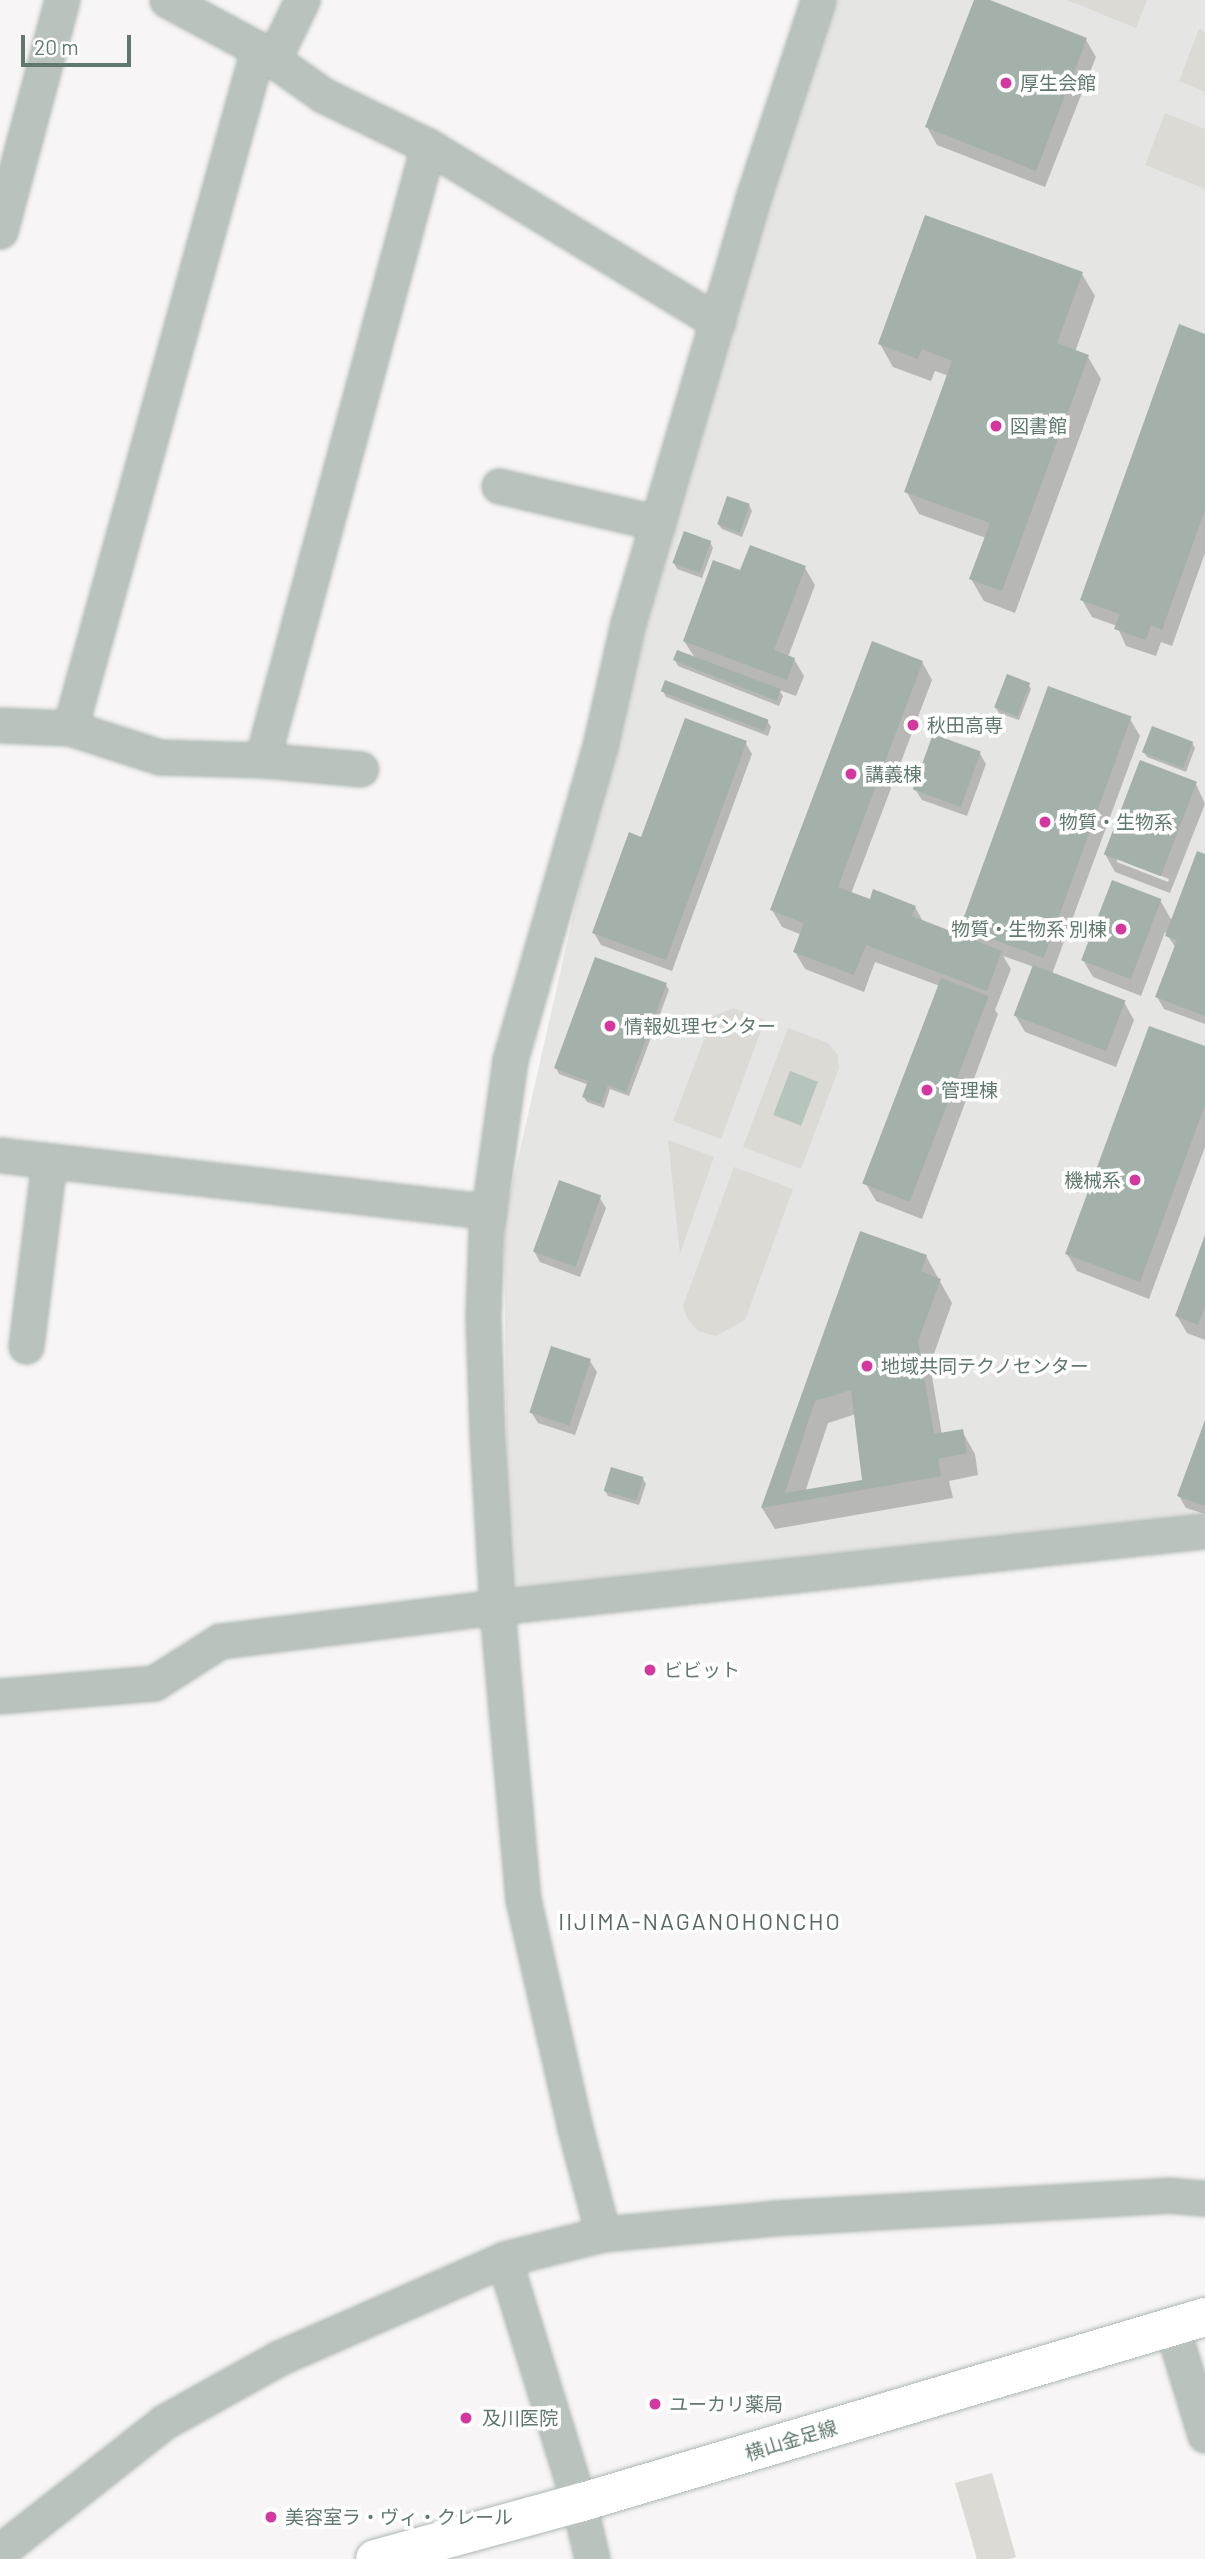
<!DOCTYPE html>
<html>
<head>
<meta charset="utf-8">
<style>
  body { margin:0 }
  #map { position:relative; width:1205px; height:2559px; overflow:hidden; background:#f7f5f5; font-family:Barlow,"Noto Sans JP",sans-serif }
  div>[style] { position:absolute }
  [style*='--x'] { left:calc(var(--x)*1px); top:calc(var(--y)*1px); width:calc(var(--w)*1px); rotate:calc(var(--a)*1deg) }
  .built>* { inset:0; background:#e5e5e4 }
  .green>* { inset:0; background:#dcdad4 }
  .water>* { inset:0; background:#b5c5bb; transform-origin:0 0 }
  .shadow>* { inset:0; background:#0003 }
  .building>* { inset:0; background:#a4b1aa; transform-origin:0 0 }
  .roads { filter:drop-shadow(0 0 2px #adb7b2) drop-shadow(0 0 2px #adb7b2) }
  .street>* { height:33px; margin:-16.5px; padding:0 16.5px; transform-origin:16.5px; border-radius:16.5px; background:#bac2be }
  .secondary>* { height:38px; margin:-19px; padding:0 19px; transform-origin:19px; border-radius:19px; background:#fff }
  .dots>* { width:19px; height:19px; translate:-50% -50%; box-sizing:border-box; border:4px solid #fff; border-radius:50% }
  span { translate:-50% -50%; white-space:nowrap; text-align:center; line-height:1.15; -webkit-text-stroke:7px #fff; paint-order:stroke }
  .poi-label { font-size:19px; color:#60786d }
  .left { translate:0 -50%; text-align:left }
  .right { translate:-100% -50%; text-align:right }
  .street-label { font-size:19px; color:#60786d }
  .quarter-label { font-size:23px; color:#566960; letter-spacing:2px }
  .scale { position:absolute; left:21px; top:35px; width:110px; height:32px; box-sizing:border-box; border:4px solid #60786d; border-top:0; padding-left:9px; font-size:21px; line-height:24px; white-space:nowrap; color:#60786d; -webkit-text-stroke:5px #fff; paint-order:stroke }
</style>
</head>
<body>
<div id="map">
  <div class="built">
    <div style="clip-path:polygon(836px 0,1205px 0,1205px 1515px,508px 1596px,504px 1221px,585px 863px,656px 587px,765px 217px)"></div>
  </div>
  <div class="green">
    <div style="clip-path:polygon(1067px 0,1147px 0,1136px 28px)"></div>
    <div style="clip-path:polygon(1199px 29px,1205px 32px,1205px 92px,1179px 81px)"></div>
    <div style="clip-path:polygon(1165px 113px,1205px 129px,1205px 189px,1145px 165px)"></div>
    <div style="clip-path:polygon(734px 1008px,765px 1020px,721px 1139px,673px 1121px,713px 1016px)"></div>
    <div style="clip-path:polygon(788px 1028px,828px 1043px,838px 1055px,839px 1068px,801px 1169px,743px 1147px)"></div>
    <div style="clip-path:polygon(668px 1140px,714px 1157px,680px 1254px)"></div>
    <div style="clip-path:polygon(734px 1167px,793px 1189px,745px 1320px,716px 1336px,698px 1331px,687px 1318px,683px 1306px)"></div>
    <div style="clip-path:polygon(992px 2473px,1016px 2557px,1010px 2559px,977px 2559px,955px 2483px)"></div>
  </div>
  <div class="water">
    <div style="left:790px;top:1071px;width:30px;height:47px;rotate:21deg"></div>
  </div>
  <div class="shadow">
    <div style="clip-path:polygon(976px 0,985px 0,1086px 40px,1096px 57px,1045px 187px,937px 145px,927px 127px)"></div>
    <div style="clip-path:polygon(1082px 274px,1095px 296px,1075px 352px,1088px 357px,1101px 379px,1015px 613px,984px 601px,971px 579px,986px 538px,919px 514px,906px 491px,949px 376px,935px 371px,931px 381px,893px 367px,880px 344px)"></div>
    <div style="clip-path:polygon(1205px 336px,1205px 553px,1172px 646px,1161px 642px,1156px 656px,1126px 646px,1117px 626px,1092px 617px,1082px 600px)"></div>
    <div style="clip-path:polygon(749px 505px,752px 511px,742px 537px,722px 529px,718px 524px)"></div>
    <div style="clip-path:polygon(710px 542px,713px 548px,702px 578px,677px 569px,674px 563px)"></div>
    <div style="clip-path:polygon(805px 568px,815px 585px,788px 657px,794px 659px,804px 676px,796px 696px,779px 690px,783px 696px,779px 706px,678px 666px,675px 660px,695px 658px,684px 641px,741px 572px)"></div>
    <div style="clip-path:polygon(922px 662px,932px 680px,851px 894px,871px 901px,915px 907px,924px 923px,969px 940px,961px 927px,1130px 719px,1140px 736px,1052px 974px,1124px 1002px,1134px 1020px,1116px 1067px,1025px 1032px,1015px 1015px,1034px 967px,1003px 956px,1011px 969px,995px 1010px,998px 1014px,922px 1219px,876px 1201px,866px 1184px,940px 986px,875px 962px,864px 992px,805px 969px,795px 952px,802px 935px,782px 927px,772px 910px)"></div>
    <div style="clip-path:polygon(1028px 684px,1031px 689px,1019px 720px,999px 713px,996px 708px)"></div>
    <div style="clip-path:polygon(663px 691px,768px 722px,771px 727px,768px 736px,666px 697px)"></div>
    <div style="clip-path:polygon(745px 742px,752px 754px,672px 971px,601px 945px,594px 933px)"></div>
    <div style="clip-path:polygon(1192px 743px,1195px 748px,1186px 772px,1147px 757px,1144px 752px)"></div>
    <div style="clip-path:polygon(979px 752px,986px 764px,967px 816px,922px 800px,915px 789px)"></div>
    <div style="clip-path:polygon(evenodd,1196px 784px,1205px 804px,1170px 893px,1115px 872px,1105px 854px,1196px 784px,1117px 858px,1169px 879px,1168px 882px,1117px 862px,1117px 858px)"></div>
    <div style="clip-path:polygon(1205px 856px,1205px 1024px,1164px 1009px,1157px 997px,1176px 948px,1165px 932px,1141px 996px,1093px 977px,1083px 960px,1160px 900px,1172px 921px)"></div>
    <div style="clip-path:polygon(666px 985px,669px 990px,629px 1096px,610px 1089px,604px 1108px,587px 1102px,584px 1097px,589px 1085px,559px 1074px,556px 1068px)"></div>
    <div style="clip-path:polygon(1205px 1048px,1205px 1147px,1149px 1299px,1077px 1271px,1067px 1254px)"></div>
    <div style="clip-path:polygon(599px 1197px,606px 1208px,580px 1277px,540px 1262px,534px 1251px)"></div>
    <div style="clip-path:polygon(evenodd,861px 1233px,926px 1256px,952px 1303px,930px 1365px,942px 1435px,962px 1431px,975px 1454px,978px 1475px,949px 1481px,953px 1498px,775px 1529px,762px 1508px,861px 1233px,856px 1414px,864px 1481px,805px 1492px,828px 1423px,856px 1414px)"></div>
    <div style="clip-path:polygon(1205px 1240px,1205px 1340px,1187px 1333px,1177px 1316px)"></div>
    <div style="clip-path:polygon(590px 1361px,597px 1372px,575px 1435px,538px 1423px,531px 1412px)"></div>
    <div style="clip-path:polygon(1205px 1424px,1205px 1514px,1186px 1508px,1179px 1496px)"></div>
    <div style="clip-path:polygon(643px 1479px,646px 1484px,639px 1505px,608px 1496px,605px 1491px)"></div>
  </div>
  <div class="building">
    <div style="clip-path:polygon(974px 0,990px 0,1087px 38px,1036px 171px,925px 127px)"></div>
    <div style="clip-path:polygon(925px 215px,1083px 272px,1057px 343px,1089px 355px,1002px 591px,969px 579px,990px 523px,904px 492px,952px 361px,922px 349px,918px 359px,878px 344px)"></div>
    <div style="clip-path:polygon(1179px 324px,1205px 334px,1205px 510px,1162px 630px,1151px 625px,1146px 640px,1114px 629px,1120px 614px,1080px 600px)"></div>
    <div style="left:727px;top:496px;width:24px;height:30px;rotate:19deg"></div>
    <div style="left:684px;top:531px;width:29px;height:34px;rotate:20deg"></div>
    <div style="clip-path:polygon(750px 545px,806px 566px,774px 650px,795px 658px,787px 680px,683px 641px,713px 560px,740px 570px)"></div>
    <div style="clip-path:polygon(872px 641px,923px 661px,838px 887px,870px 899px,873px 889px,916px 906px,912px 916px,1002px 951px,987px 991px,866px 945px,854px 975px,793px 952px,804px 923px,770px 910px)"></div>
    <div style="clip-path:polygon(677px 650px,781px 689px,777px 701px,673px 660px)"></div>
    <div style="left:1007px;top:674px;width:25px;height:36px;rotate:21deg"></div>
    <div style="left:665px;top:680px;width:111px;height:12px;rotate:21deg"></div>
    <div style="left:1048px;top:686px;width:89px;height:257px;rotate:20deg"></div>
    <div style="clip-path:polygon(685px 718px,747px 741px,666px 960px,592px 933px,629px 832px,641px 837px)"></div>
    <div style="left:1152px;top:726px;width:44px;height:28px;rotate:21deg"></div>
    <div style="left:933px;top:734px;width:51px;height:59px;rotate:20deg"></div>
    <div style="left:1140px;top:760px;width:61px;height:101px;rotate:21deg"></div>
    <div style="clip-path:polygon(1197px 851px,1205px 854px,1205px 1016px,1155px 997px,1177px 940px,1165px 936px)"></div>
    <div style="left:1112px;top:880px;width:53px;height:86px;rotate:21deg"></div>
    <div style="clip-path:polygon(595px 957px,667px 983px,626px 1092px,608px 1085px,601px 1104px,582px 1097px,588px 1081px,554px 1068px)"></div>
    <div style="left:1033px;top:965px;width:99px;height:54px;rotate:21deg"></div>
    <div style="left:941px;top:978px;width:51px;height:220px;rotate:21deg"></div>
    <div style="clip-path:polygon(1149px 1026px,1205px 1046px,1205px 1105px,1140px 1282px,1065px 1254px)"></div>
    <div style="left:559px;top:1180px;width:45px;height:76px;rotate:20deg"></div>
    <div style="clip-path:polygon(evenodd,860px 1231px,927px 1255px,921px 1271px,941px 1279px,918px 1341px,934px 1434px,963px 1429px,967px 1453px,938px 1459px,941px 1476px,761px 1508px,860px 1231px,851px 1390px,862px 1480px,785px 1493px,815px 1401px,851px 1390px)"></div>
    <div style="clip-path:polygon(1205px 1235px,1205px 1307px,1198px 1325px,1175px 1316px)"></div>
    <div style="left:551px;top:1346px;width:42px;height:70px;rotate:18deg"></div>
    <div style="clip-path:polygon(1205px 1420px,1205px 1506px,1177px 1496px)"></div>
    <div style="left:611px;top:1467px;width:34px;height:25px;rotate:17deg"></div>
  </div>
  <div class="roads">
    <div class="street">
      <div style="--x:167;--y:0;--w:103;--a:28.3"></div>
      <div style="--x:258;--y:49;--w:80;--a:35.3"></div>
      <div style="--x:323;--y:95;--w:117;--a:25.9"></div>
      <div style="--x:428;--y:146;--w:339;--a:31.3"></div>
      <div style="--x:273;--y:60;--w:67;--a:-64.2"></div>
      <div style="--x:0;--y:231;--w:239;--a:-75"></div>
      <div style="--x:499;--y:486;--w:163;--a:13.1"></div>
      <div style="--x:0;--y:725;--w:70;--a:2.5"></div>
      <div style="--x:70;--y:728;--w:95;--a:17.9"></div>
      <div style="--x:160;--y:757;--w:102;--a:1.7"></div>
      <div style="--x:262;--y:760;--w:636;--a:-74.87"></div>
      <div style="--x:70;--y:728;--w:705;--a:-74.52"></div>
      <div style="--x:262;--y:760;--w:99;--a:5.2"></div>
      <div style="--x:0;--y:1155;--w:492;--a:6.6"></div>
      <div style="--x:26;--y:1346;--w:185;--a:-82.9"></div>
      <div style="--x:0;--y:1696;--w:155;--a:-4.8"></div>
      <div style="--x:154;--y:1683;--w:78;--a:-32.5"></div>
      <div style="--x:220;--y:1641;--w:279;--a:-7"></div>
      <div style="--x:497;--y:1607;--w:712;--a:-6.13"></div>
      <div style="--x:603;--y:2234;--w:110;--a:-104.8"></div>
      <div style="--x:575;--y:2128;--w:234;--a:-102.8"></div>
      <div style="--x:523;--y:1900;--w:294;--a:-95.1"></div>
      <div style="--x:497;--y:1607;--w:174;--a:-93.3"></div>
      <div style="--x:487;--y:1433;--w:117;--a:-92"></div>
      <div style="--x:483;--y:1316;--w:85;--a:-88"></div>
      <div style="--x:486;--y:1231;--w:173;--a:-82"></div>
      <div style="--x:510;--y:1060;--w:327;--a:-74"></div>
      <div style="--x:600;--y:746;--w:126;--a:-77.2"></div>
      <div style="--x:628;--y:623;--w:443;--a:-73.6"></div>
      <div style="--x:753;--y:198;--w:208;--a:-71.8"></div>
      <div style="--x:504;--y:2259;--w:255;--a:72.9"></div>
      <div style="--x:579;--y:2503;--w:57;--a:76.9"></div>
      <div style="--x:1172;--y:2327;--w:113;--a:73"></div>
      <div style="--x:0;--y:2557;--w:10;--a:-66"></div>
      <div style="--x:4;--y:2548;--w:204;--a:-38.2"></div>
      <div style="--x:164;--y:2422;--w:132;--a:-29.1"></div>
      <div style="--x:279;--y:2358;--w:246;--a:-23.7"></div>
      <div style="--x:504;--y:2259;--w:102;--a:-14.2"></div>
      <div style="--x:603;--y:2234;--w:172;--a:-5.3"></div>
      <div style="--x:774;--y:2218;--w:395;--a:-3.3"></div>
      <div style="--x:1168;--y:2195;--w:37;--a:5"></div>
    </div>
    <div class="secondary">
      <div style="--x:375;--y:2559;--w:212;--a:-15.4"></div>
      <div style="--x:579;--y:2503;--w:653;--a:-16.55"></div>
    </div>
  </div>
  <div class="dots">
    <div style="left:1006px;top:83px;background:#d4389f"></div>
    <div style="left:996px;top:426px;background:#d4389f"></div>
    <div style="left:913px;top:725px;background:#d4389f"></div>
    <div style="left:851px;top:774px;background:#d4389f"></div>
    <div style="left:1045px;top:822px;background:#d4389f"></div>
    <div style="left:1121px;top:929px;background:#d4389f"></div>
    <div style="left:610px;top:1026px;background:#d4389f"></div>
    <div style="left:927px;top:1090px;background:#d4389f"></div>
    <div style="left:1135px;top:1180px;background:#d4389f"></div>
    <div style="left:867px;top:1366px;background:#d4389f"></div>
    <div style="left:650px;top:1670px;background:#d4389f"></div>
    <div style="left:655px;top:2404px;background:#d4389f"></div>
    <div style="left:466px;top:2418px;background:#d4389f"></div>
    <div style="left:271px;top:2517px;background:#d4389f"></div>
  </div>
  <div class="poi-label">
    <span class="left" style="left:1020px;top:83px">厚生会館</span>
    <span class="left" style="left:1010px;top:426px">図書館</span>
    <span class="left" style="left:927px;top:725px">秋田高専</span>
    <span class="left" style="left:865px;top:774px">講義棟</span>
    <span class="left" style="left:1059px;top:822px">物質・生物系</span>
    <span class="right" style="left:1107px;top:929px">物質・生物系 別棟</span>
    <span class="left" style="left:624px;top:1026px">情報処理センター</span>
    <span class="left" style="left:941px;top:1090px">管理棟</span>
    <span class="right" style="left:1121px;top:1180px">機械系</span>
    <span class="left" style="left:881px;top:1366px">地域共同テクノセンター</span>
    <span class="left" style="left:664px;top:1670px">ビビット</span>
    <span class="left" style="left:669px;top:2404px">ユーカリ薬局</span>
    <span class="left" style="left:482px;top:2418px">及川医院</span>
    <span class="left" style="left:285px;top:2517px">美容室ラ・ヴィ・クレール</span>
  </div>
  <div class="street-label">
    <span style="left:791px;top:2440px;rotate:-17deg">横山金足線</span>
  </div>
  <div class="quarter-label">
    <span style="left:700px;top:1921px">IIJIMA-NAGANOHONCHO</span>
  </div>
  <div class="scale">20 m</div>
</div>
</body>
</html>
